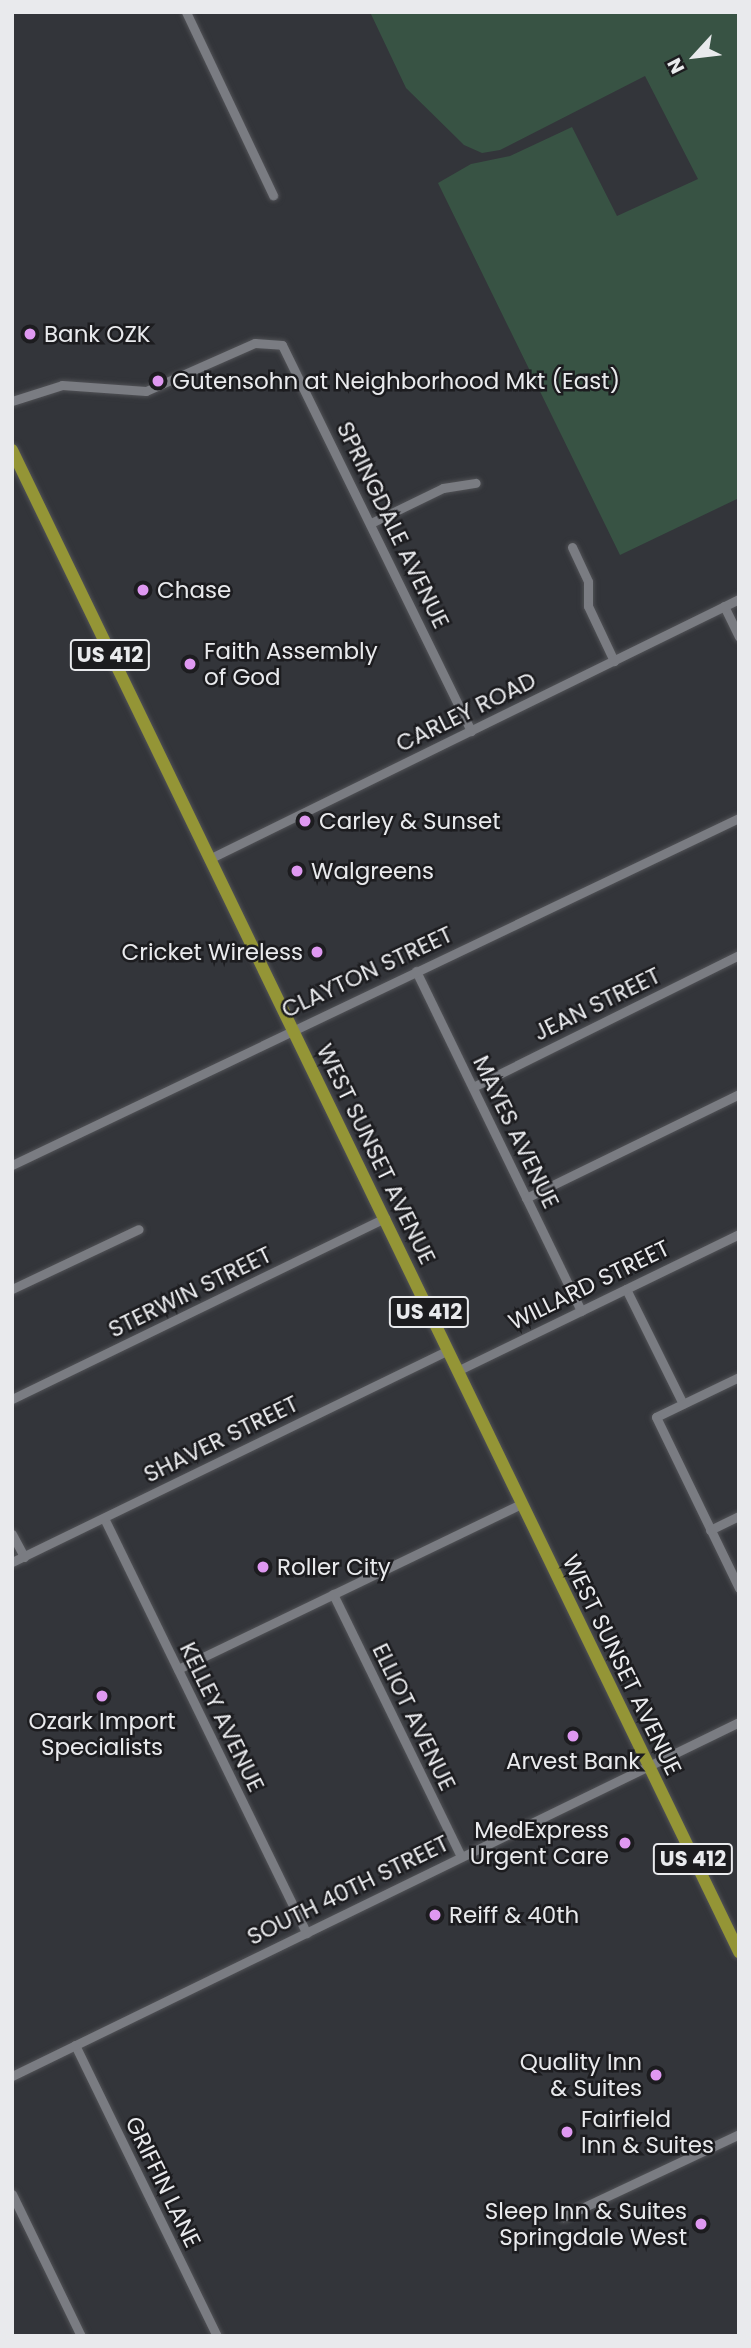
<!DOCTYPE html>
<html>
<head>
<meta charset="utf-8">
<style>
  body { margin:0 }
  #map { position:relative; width:751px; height:2348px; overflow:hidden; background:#33353a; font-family:Poppins,sans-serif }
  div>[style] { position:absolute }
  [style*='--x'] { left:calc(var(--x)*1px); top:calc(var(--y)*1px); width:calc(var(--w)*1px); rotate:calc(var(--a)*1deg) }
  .green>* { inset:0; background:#385344 }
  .roads { filter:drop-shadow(0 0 2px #515256) drop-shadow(0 0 2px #515256) }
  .minor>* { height:9px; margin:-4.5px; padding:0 4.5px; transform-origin:4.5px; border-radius:4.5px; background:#7a7c82 }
  .highway>* { height:12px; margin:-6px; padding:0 6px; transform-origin:6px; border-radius:6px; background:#949536 }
  .dots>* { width:19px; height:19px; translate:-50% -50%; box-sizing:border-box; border:4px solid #1c1c1f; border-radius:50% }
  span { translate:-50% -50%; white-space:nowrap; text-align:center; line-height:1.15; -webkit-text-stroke:5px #1c1c1f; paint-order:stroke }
  .shield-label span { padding:2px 5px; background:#1c1c1f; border:2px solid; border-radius:5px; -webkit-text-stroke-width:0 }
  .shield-label { font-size:21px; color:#e9eaed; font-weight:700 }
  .poi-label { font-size:23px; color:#e9eaed }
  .left { translate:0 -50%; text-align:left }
  .right { translate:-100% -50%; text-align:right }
  .street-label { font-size:23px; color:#e9eaed }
  .frame { position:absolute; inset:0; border:14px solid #e9eaed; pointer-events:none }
  .north { position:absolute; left:660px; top:21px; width:70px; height:70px; -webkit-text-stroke:5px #1c1c1f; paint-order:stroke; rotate:243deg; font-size:19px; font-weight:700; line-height:28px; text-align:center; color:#e9eaed }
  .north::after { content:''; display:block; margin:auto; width:24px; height:32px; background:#e9eaed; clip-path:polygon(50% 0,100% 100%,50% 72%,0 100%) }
</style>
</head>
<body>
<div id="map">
  <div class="green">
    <div style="clip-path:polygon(370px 12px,739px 12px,739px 498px,620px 555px,438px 183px,471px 164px,510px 156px,572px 127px,617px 216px,698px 179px,645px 76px,500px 150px,482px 153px,464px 145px,406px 88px)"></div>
  </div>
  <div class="roads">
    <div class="minor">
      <div style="--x:186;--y:12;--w:203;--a:64.6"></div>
      <div style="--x:12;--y:401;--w:52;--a:-17.7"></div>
      <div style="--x:62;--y:385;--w:84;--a:4.1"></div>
      <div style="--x:146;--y:391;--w:119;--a:-23.8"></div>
      <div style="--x:255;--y:343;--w:27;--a:4"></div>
      <div style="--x:282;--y:345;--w:430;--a:63.9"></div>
      <div style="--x:371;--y:523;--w:80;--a:-25.9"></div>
      <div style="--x:443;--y:488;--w:33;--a:-9"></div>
      <div style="--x:572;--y:547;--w:38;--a:65"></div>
      <div style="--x:588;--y:582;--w:24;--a:90"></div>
      <div style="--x:588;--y:606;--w:61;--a:64.7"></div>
      <div style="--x:724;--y:606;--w:34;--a:64"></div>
      <div style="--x:209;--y:859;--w:590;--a:-26.13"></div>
      <div style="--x:416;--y:971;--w:378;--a:64.1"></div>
      <div style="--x:473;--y:1087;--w:297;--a:-26.4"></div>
      <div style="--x:12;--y:1165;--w:806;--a:-25.52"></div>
      <div style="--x:526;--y:1198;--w:237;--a:-26"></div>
      <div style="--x:12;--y:1289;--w:140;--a:-25.3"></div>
      <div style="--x:626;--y:1289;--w:128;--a:63.6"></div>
      <div style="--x:457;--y:1371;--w:314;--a:-25.9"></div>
      <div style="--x:739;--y:1377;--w:92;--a:154.3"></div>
      <div style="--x:656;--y:1417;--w:190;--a:64.1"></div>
      <div style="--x:12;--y:1399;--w:415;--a:-25.9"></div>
      <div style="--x:104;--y:1518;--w:462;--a:64"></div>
      <div style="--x:710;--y:1530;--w:32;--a:-26"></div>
      <div style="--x:12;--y:1534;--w:26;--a:62"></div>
      <div style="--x:12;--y:1562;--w:483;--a:-25.9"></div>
      <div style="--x:333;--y:1594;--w:292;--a:64"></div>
      <div style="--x:178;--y:1669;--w:381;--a:-25.7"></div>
      <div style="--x:75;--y:2045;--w:324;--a:64"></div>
      <div style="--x:12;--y:2076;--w:809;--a:-25.96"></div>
      <div style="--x:12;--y:2194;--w:158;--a:64.1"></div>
      <div style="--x:563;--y:2217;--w:195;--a:-25.2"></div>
    </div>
    <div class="highway">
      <div style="--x:12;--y:450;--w:1669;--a:64.17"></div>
    </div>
  </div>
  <div class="dots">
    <div style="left:30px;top:334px;background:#df98f1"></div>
    <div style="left:158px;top:381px;background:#df98f1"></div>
    <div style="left:143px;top:590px;background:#df98f1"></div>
    <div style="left:190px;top:664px;background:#df98f1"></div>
    <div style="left:305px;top:821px;background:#df98f1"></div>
    <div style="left:297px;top:871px;background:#df98f1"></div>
    <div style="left:317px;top:952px;background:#df98f1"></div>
    <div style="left:263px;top:1567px;background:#df98f1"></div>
    <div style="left:102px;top:1696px;background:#df98f1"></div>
    <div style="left:573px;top:1736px;background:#df98f1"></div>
    <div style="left:625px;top:1843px;background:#df98f1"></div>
    <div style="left:435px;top:1915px;background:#df98f1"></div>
    <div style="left:656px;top:2075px;background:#df98f1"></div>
    <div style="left:567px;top:2132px;background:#df98f1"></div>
    <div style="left:701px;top:2224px;background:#df98f1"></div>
  </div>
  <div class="shield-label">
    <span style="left:110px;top:655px">US 412</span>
    <span style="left:429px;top:1312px">US 412</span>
    <span style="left:693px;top:1859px">US 412</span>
  </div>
  <div class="poi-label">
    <span class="left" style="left:44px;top:334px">Bank OZK</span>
    <span class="left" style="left:172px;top:381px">Gutensohn at Neighborhood Mkt (East)</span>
    <span class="left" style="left:157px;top:590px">Chase</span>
    <span class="left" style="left:204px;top:664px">Faith Assembly<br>of God</span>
    <span class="left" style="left:319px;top:821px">Carley &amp; Sunset</span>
    <span class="left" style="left:311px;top:871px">Walgreens</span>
    <span class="right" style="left:303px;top:952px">Cricket Wireless</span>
    <span class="left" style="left:277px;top:1567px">Roller City</span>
    <span style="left:102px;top:1734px">Ozark Import<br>Specialists</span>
    <span style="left:573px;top:1761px">Arvest Bank</span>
    <span class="right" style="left:609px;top:1843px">MedExpress<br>Urgent Care</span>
    <span class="left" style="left:449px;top:1915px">Reiff &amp; 40th</span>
    <span class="right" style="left:642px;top:2075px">Quality Inn<br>&amp; Suites</span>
    <span class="left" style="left:581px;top:2132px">Fairfield<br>Inn &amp; Suites</span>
    <span class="right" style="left:687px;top:2224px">Sleep Inn &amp; Suites<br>Springdale West</span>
  </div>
  <div class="street-label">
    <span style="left:393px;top:525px;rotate:64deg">SPRINGDALE AVENUE</span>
    <span style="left:466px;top:712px;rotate:-26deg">CARLEY ROAD</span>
    <span style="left:367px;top:972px;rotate:-25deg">CLAYTON STREET</span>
    <span style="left:597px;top:1004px;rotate:-26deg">JEAN STREET</span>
    <span style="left:516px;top:1132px;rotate:64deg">MAYES AVENUE</span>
    <span style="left:376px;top:1154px;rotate:64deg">WEST SUNSET AVENUE</span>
    <span style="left:589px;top:1285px;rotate:-26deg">WILLARD STREET</span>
    <span style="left:190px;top:1292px;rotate:-26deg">STERWIN STREET</span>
    <span style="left:221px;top:1439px;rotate:-26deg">SHAVER STREET</span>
    <span style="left:622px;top:1665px;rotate:64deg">WEST SUNSET AVENUE</span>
    <span style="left:222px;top:1717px;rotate:64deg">KELLEY AVENUE</span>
    <span style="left:414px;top:1717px;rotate:64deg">ELLIOT AVENUE</span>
    <span style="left:348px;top:1890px;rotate:-26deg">SOUTH 40TH STREET</span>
    <span style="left:163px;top:2182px;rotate:64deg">GRIFFIN LANE</span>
  </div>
  <div class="frame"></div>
  <div class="north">N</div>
</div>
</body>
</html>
